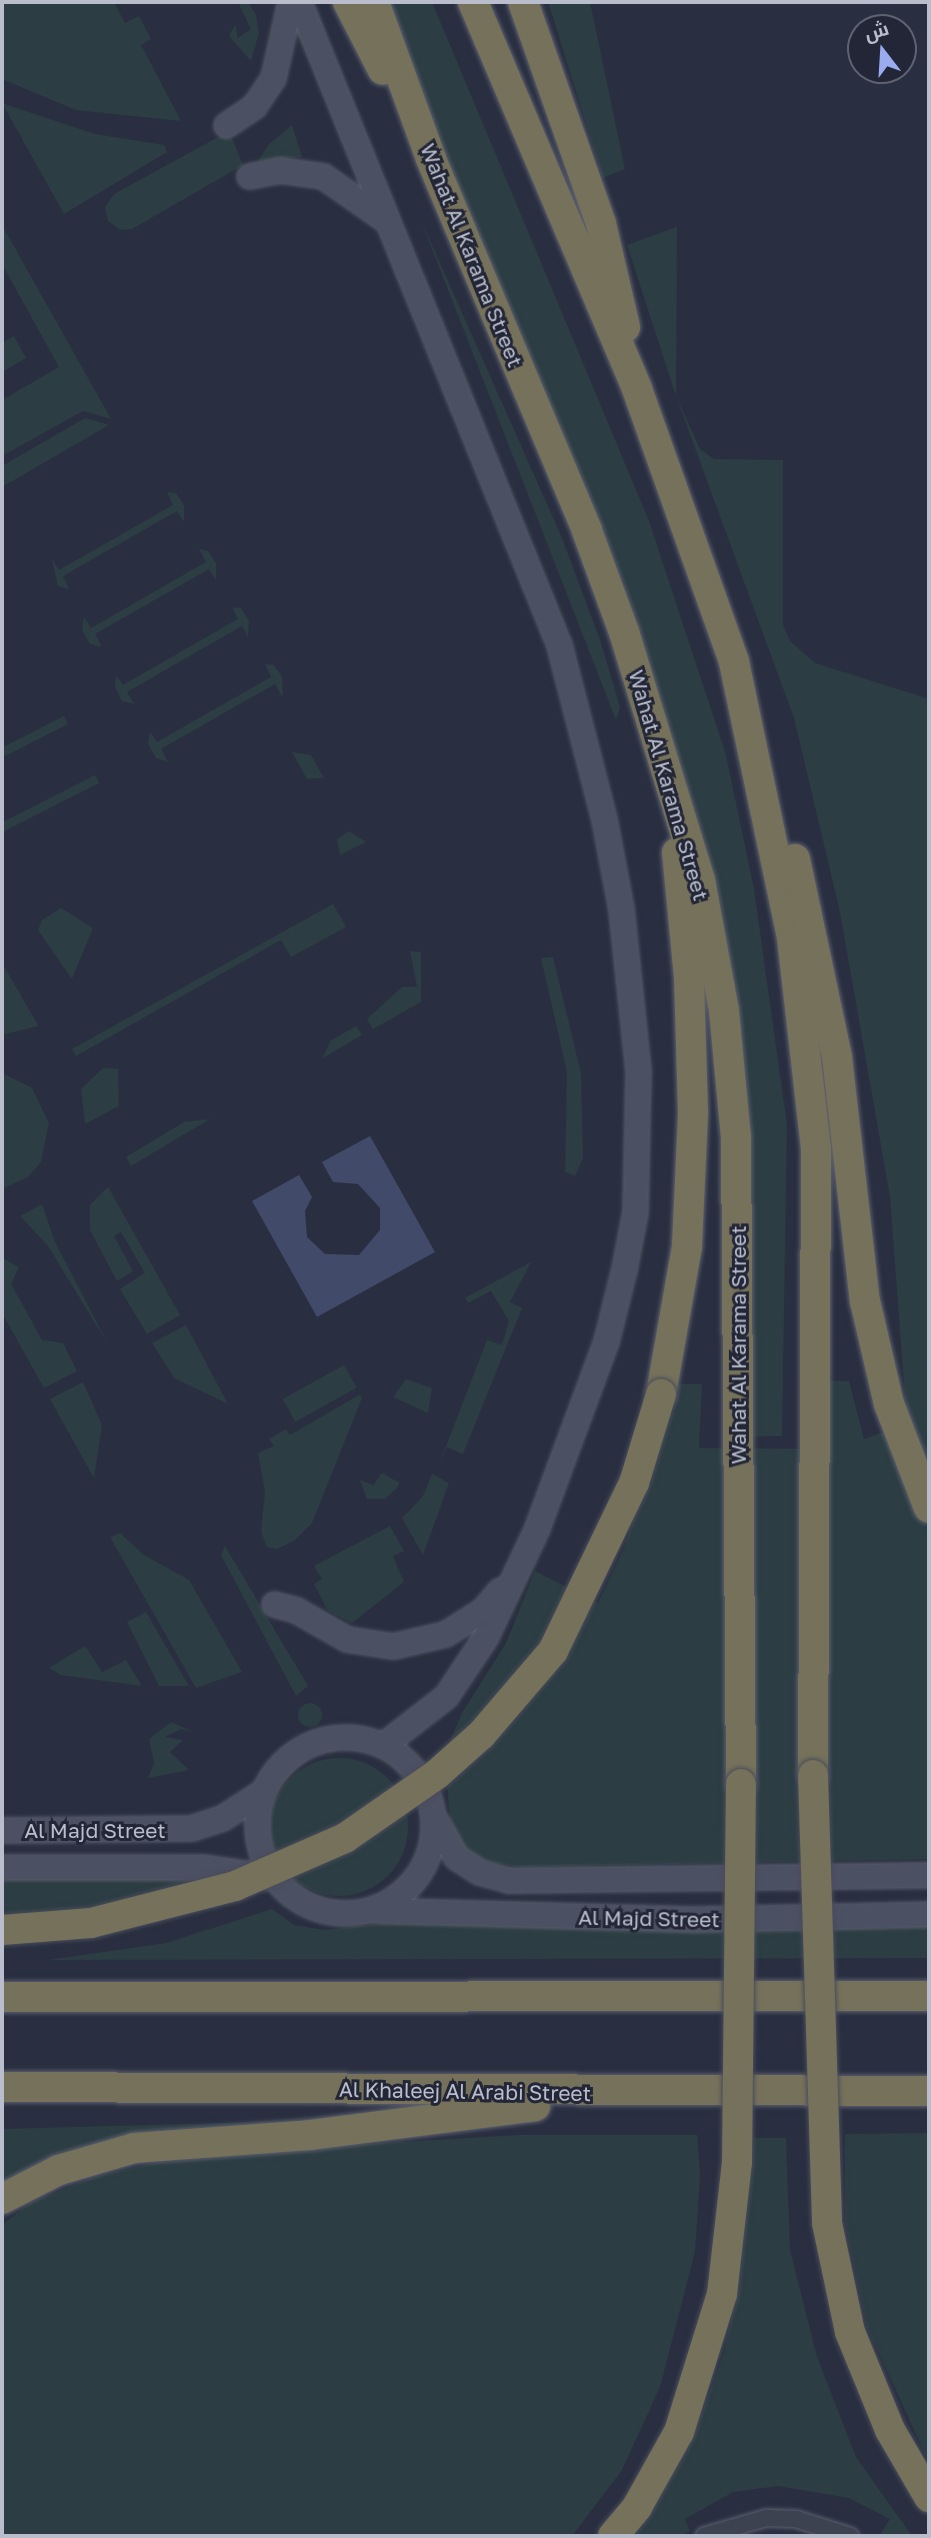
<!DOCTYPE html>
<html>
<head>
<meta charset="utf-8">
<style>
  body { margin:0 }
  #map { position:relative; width:931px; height:2538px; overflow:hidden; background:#292f40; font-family:"Golos Text",Cairo,sans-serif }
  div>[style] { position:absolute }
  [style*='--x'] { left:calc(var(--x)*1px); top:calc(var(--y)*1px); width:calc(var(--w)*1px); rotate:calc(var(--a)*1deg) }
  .green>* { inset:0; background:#2c3d43; transform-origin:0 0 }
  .round { border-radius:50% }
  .water>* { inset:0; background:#414a68 }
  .roads { filter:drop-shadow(0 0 2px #5b5f6e) drop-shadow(0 0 2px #5b5f6e) }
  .street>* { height:16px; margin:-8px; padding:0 8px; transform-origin:8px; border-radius:8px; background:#3d4251 }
  .secondary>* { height:23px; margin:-11.5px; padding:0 11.5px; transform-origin:11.5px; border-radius:11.5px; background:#4c5063 }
  .secondary>.ring { margin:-11.5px; padding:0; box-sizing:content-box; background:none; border:23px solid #4c5063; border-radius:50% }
  .highway>* { height:30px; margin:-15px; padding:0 15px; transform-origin:15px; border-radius:15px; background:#76715b }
  .bridges { filter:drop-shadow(0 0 2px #484c5b) drop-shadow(0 0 2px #484c5b) }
  .highway-bridge>* { height:30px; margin:-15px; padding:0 15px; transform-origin:15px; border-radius:15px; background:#76715b }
  span { translate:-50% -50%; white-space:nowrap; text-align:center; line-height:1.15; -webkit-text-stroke:6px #222636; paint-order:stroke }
  .street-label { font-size:21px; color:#babdcb }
  .frame { position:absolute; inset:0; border:4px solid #babdcb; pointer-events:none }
  .north { position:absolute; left:847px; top:14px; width:70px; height:70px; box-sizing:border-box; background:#222636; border:2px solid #5f6272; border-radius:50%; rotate:343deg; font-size:19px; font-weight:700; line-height:28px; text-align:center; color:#babdcb }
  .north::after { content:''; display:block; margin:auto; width:24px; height:32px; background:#9babef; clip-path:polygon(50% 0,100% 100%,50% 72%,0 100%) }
</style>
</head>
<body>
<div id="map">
  <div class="green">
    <div style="clip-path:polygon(2px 2px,114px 2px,125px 23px,139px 16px,151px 39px,141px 45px,181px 121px,76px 110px,2px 79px)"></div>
    <div style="clip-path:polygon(238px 2px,248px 2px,256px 15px,259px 33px,251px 61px,229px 36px,235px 25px,238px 38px,251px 29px)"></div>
    <div style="clip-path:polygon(384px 2px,432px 2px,649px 521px,726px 755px,754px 889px,787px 1125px,782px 1436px,746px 1437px,739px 1131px,679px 766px,649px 662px)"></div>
    <div style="clip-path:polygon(548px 2px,590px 2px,625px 169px,603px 178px)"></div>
    <div style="clip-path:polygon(2px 103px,95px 134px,164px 145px,167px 152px,64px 214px)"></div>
    <div style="clip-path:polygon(292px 125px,302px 157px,258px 161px,269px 144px)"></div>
    <div style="clip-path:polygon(229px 131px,243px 165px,132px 229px,120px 230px,108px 221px,105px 207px,114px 194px)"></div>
    <div style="clip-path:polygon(420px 218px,562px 538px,600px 640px,620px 707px,616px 720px)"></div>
    <div style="clip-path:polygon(2px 225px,111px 419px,83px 411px,2px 456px,2px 400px,59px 367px,2px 264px)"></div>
    <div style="clip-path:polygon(677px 227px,676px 396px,700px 449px,714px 459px,783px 460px,783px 625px,790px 641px,815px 663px,929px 699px,929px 1859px,520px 1867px,482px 1861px,459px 1844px,450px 1817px,444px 1755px,462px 1713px,506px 1643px,535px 1571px,598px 1603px,624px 1548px,676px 1384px,702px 1384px,699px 1448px,827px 1449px,829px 1381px,849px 1381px,864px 1439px,907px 1424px,890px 1197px,840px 912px,794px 718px,676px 396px,627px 245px)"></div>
    <div style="clip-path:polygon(14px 336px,26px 358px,2px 372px,2px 343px)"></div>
    <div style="clip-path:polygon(85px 418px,109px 425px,2px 487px,2px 466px)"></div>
    <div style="clip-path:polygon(167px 492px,176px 493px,184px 505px,184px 522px,177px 511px,63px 576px,69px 589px,58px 586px,52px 559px,59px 570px,173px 505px)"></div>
    <div style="clip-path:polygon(199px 549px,208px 551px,216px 563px,216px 580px,209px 569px,95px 634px,102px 647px,90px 644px,82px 630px,84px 617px,91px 628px,206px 562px)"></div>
    <div style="clip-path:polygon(232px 607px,241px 608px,249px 621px,248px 637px,242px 626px,127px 692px,134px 704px,122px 701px,115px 687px,116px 675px,123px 685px,238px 619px)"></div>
    <div style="clip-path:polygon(265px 664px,274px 665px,282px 677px,283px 698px,275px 684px,161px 749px,168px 762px,156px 758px,148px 744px,150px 732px,157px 742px,271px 677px)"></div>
    <div style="left:64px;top:716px;width:9px;height:71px;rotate:63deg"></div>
    <div style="clip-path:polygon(292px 752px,311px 755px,324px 778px,307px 779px)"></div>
    <div style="left:95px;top:775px;width:9px;height:107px;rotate:63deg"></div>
    <div style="clip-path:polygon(349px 831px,366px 842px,340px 855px,337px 839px)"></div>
    <div style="clip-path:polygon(333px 904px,346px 927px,291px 957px,281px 940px,76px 1056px,72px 1049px)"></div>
    <div style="clip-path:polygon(61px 908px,93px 928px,72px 979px,38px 930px,42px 920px)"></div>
    <div style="clip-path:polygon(410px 951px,421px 952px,421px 1002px,373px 1029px,367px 1019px,402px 987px,417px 987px)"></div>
    <div style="clip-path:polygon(553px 957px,581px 1073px,583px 1158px,575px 1176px,565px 1172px,567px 1072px,541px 958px)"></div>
    <div style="clip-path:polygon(2px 963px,38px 1025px,38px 1026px,2px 1035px)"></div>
    <div style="clip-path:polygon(356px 1026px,362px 1035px,323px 1058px,330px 1041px)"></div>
    <div style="clip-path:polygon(103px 1068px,118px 1069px,119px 1106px,85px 1124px,81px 1089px)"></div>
    <div style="clip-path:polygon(2px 1073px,32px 1088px,49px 1123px,41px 1162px,28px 1177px,2px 1189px)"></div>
    <div style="clip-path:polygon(210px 1119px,131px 1166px,126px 1157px,184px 1122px)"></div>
    <div style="clip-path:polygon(108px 1187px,180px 1315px,147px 1334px,120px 1289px,145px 1273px,121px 1232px,114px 1236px,133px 1271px,117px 1281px,90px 1230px,90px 1205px)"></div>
    <div style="clip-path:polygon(42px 1204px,55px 1242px,109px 1346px,48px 1246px,20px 1216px)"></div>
    <div style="clip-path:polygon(2px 1258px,19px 1267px,11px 1284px,42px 1340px,63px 1343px,77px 1371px,44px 1388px,2px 1313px)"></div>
    <div style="clip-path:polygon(531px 1262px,510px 1302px,522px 1308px,463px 1454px,447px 1447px,438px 1467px,487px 1340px,502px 1345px,509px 1321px,491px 1291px,468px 1303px,465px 1298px)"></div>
    <div style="clip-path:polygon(186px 1325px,228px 1404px,174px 1378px,152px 1343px)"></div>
    <div style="left:344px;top:1365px;width:26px;height:70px;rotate:61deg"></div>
    <div style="clip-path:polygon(406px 1379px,432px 1388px,428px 1413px,393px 1397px)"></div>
    <div style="clip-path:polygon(83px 1382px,102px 1425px,94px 1478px,50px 1399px)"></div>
    <div style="clip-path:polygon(359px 1395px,362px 1398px,312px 1523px,294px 1541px,277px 1549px,267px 1547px,261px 1532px,265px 1492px,258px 1453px,274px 1446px,269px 1439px,286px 1429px,290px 1435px)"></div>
    <div style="clip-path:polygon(382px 1473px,400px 1483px,396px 1489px,385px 1499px,367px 1499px,360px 1480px,373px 1485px)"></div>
    <div style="clip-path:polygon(432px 1474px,449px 1483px,423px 1555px,402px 1518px,423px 1496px)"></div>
    <div style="clip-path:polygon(390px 1526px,404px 1551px,393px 1556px,404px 1582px,352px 1623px,328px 1611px,314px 1584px,322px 1579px,314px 1566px)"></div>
    <div style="clip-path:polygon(120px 1533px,144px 1555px,189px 1580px,242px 1672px,196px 1688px,110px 1537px)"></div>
    <div style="clip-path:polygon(225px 1546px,308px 1686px,296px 1696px,221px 1555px)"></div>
    <div style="clip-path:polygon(146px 1612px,189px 1686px,159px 1686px,127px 1622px)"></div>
    <div style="clip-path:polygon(85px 1646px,102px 1672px,126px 1660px,142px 1686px,61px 1675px,49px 1668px)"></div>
    <div class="round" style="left:298px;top:1703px;width:24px;height:24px"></div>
    <div style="clip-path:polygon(171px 1722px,193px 1732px,181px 1729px,165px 1737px,183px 1740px,170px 1752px,189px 1770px,148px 1778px,154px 1763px,149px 1739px)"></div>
    <div class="round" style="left:270px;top:1758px;width:138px;height:138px"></div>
    <div style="clip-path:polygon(167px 1877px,208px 1883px,122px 1906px,2px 1915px,2px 1878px)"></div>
    <div style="clip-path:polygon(272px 1909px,294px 1925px,325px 1930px,384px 1923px,885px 1928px,929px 1923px,929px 1958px,48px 1960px,166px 1943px)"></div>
    <div style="clip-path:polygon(430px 2117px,2px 2184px,2px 2129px)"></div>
    <div style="clip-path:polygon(929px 2133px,929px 2463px,867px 2327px,845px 2223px,845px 2134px)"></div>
    <div style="clip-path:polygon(519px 2135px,697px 2135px,700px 2176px,695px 2252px,660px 2387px,622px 2470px,572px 2536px,2px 2536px,2px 2225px,30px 2203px,91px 2178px,149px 2164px,281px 2149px)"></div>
    <div style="clip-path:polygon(750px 2138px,786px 2138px,790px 2250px,817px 2357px,856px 2457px,912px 2536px,885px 2536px,881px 2533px,890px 2519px,849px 2498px,778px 2486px,733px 2492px,685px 2519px,690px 2531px,681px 2536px,630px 2536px,697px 2426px,724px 2353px,737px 2288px)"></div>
  </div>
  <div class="water">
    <div style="clip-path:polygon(370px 1136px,435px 1252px,317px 1317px,252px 1201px,299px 1175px,312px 1197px,305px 1211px,307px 1237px,325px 1254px,359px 1255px,380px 1230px,380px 1208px,358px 1184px,333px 1182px,322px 1162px)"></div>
  </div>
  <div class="roads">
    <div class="street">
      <div style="--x:704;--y:2536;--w:65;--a:-16.2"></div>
      <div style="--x:766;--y:2518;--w:30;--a:2"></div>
      <div style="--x:796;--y:2519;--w:57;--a:17.5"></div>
    </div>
    <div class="secondary">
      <div style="--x:299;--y:2;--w:694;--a:67.98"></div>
      <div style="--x:559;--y:645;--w:180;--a:75.5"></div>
      <div style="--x:604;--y:819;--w:92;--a:79.3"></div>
      <div style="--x:621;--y:909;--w:162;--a:84"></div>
      <div style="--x:638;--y:1070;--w:142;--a:91.2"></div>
      <div style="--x:635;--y:1212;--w:58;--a:100.9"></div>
      <div style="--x:624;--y:1269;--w:74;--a:104"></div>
      <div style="--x:606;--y:1341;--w:199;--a:110.3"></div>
      <div style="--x:537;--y:1528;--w:119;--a:115.3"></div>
      <div style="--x:486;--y:1636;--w:72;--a:123.7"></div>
      <div style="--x:446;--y:1696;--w:80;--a:142.1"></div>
      <div style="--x:226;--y:125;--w:34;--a:-34"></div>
      <div style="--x:254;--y:106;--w:34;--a:-56"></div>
      <div style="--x:273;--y:78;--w:78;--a:-77.4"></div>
      <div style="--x:249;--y:176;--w:32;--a:-11"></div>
      <div style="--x:280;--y:170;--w:43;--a:7.9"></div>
      <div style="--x:323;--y:176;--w:78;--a:35.1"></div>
      <div style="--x:274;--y:1604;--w:23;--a:15"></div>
      <div style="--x:296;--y:1610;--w:59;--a:29.6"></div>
      <div style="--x:347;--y:1639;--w:47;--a:8.7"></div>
      <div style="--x:393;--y:1646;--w:53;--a:-13"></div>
      <div style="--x:445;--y:1634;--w:45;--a:-32.3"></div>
      <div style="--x:483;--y:1610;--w:26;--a:-50"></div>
      <div class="ring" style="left:257px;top:1737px;width:153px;height:153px"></div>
      <div style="--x:434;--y:1817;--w:46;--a:61.2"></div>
      <div style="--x:456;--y:1857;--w:27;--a:33"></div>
      <div style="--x:479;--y:1872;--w:30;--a:15"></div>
      <div style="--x:508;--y:1880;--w:421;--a:-0.7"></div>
      <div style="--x:2;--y:1830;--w:189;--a:-0.6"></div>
      <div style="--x:191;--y:1828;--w:33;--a:-18"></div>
      <div style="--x:222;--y:1818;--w:48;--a:-33"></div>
      <div style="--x:2;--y:1867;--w:200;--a:0"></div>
      <div style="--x:202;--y:1867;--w:63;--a:8.3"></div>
      <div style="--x:369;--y:1910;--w:327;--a:1.6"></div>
      <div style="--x:696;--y:1919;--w:233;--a:-1.2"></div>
    </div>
    <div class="highway">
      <div style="--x:348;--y:2;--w:76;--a:62.8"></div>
      <div style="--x:374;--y:2;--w:167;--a:70"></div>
      <div style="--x:431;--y:159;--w:403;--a:67.2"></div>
      <div style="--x:587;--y:531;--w:108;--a:69.9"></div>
      <div style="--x:624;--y:632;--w:259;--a:73"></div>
      <div style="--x:700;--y:880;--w:133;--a:79.6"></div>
      <div style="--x:724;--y:1011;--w:127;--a:84.6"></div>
      <div style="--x:736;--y:1137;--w:647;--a:89.56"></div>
      <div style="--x:473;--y:2;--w:420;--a:67"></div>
      <div style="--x:637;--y:389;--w:290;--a:70.4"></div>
      <div style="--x:734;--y:662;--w:282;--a:78.1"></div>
      <div style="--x:792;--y:938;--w:211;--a:83.5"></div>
      <div style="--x:816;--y:1148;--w:627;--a:90.27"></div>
      <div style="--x:523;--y:2;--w:235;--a:70.6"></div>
      <div style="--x:601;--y:224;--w:106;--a:76.9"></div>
      <div style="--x:795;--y:859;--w:202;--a:78"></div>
      <div style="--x:837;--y:1057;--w:246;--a:83.5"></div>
      <div style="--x:865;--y:1301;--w:106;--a:76.9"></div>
      <div style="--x:889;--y:1404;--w:111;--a:69"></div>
      <div style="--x:661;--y:1394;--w:150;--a:-80"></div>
      <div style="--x:687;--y:1246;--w:134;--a:-87.4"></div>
      <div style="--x:693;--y:1112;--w:135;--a:-91.7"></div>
      <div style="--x:689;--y:977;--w:125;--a:-95.5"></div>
      <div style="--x:2;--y:1997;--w:927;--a:-0.06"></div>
      <div style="--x:2;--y:2087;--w:927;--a:0.25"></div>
      <div style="--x:2;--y:2199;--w:64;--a:-27"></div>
      <div style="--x:59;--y:2170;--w:78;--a:-16.3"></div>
      <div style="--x:134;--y:2148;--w:176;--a:-4.2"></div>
      <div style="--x:310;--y:2135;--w:227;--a:-7.3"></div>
    </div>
  </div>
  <div class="bridges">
    <div class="highway-bridge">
      <div style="--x:813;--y:1775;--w:448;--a:88.2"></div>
      <div style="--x:827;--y:2223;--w:111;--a:78.1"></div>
      <div style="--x:850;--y:2332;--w:106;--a:67.8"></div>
      <div style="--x:890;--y:2430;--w:78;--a:59.8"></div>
      <div style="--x:2;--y:1930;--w:89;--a:-4.5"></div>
      <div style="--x:91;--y:1923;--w:149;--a:-14.4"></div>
      <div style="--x:235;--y:1886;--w:120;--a:-23.6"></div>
      <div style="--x:345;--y:1838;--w:112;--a:-34.8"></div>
      <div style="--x:437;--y:1774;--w:59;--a:-41.6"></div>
      <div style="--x:481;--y:1735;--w:111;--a:-49.4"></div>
      <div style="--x:553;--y:1651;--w:187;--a:-64.3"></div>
      <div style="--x:634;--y:1483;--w:93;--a:-73.1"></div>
      <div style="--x:613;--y:2536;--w:38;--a:-50"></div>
      <div style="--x:637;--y:2507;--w:86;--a:-60.8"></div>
      <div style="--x:679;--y:2432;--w:145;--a:-72.7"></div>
      <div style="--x:722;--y:2294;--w:132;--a:-83.5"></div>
      <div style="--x:737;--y:2163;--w:379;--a:-89.4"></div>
    </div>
  </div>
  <div class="street-label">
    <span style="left:472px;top:255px;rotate:68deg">Wahat Al Karama Street</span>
    <span style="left:669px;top:785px;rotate:74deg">Wahat Al Karama Street</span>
    <span style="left:738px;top:1345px;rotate:-90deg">Wahat Al Karama Street</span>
    <span style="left:95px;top:1830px">Al Majd Street</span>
    <span style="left:649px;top:1918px;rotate:1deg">Al Majd Street</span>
    <span style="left:465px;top:2091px;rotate:1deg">Al Khaleej Al Arabi Street</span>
  </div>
  <div class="frame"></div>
  <div class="north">ش</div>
</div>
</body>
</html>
